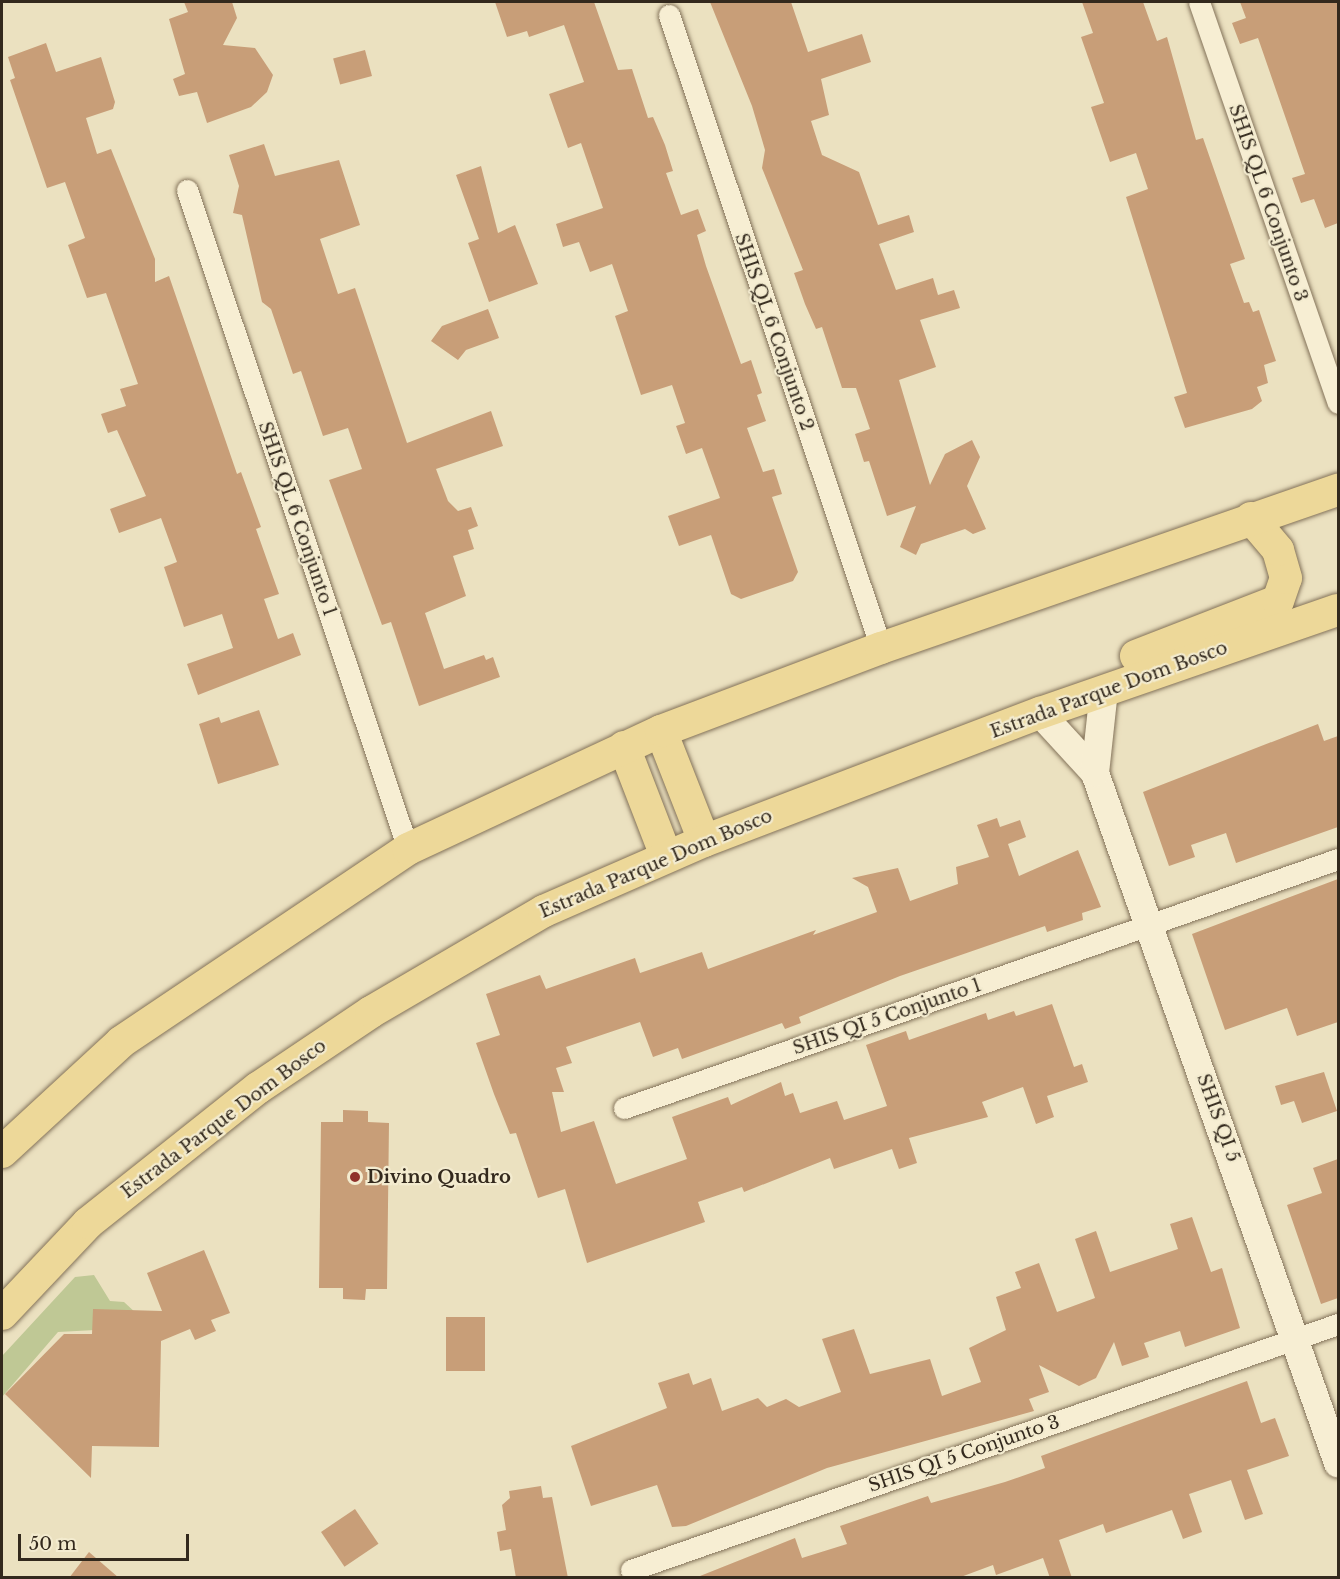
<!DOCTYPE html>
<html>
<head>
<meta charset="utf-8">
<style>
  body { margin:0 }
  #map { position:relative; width:1340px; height:1579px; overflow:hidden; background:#ebe1c0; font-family:"Libre Baskerville",serif }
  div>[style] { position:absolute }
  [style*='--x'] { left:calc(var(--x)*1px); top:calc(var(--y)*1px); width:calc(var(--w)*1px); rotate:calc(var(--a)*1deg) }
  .green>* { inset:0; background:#bfc895 }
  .building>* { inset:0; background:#c89e78; transform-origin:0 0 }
  .roads { filter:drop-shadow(0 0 2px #837259) drop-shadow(0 0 2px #837259) }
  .street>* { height:21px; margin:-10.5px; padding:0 10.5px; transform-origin:10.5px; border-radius:10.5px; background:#f7eed3 }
  .secondary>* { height:28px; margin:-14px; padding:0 14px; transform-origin:14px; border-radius:14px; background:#f7eed3 }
  .primary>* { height:32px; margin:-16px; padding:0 16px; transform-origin:16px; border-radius:16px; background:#edd899 }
  .dots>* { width:16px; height:16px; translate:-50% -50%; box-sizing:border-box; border:3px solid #f3ebcf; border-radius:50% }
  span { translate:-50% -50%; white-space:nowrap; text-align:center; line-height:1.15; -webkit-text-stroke:4.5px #f3ebcf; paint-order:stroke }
  .street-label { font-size:18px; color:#33291d }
  .poi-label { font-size:18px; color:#33291d; font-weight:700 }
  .left { translate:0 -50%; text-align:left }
  .frame { position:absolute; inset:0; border:3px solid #33291d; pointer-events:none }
  .scale { position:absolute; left:18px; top:1534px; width:171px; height:27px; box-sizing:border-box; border:3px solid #33291d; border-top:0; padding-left:8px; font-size:18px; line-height:21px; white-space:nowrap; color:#33291d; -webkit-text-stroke:4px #f3ebcf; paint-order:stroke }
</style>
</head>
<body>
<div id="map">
  <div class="green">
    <div style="clip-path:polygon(94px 1275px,110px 1301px,124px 1302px,151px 1327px,58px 1332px,2px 1397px,2px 1356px,75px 1277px)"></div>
  </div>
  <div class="building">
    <div style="clip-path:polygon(184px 2px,232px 2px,237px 18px,223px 45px,255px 48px,273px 75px,267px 92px,251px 107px,207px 123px,197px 92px,179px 96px,173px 79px,185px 74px,169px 19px,188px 12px)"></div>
    <div style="clip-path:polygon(495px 2px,594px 2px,618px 70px,632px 69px,648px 118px,653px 117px,665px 145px,673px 171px,666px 173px,681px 215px,698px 209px,706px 231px,697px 235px,706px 266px,741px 364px,751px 360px,762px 393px,757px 395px,766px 421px,747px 428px,763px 472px,774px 469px,782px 494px,772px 497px,798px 572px,793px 581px,741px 599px,731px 594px,711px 535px,679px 546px,668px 516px,720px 498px,702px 448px,686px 454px,676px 426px,685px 423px,672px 385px,641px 395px,615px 316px,628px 311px,612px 264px,590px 272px,579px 242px,563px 247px,556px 224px,603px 208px,581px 143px,568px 148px,549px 94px,584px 82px,564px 25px,529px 37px,527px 31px,507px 37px)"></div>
    <div style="clip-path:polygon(710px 2px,791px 2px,808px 52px,862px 34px,871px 62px,821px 79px,829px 115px,811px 121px,822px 155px,859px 172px,878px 225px,909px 215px,914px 232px,879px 244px,896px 290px,933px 278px,938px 295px,954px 290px,960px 308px,920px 320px,936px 367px,899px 380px,930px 485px,945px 454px,972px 440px,980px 457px,967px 486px,986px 529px,973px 534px,965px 529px,921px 544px,916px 555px,900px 547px,916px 506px,887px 516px,869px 461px,864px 462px,855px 434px,870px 429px,856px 388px,842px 388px,822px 327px,816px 329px,805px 304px,794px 273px,803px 270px,762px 168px,765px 150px,752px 106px)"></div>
    <div style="clip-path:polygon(1082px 2px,1143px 2px,1157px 41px,1167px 37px,1196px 140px,1203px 138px,1245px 259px,1230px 264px,1244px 303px,1249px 302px,1253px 312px,1259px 310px,1276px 361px,1264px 365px,1268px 383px,1257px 387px,1262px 401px,1252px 409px,1185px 428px,1174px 397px,1187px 393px,1126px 197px,1148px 189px,1136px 153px,1110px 162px,1091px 107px,1104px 103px,1081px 37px,1093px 33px)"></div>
    <div style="clip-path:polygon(1240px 2px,1338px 2px,1338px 223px,1325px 228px,1314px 199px,1301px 203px,1292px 178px,1305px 174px,1258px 38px,1240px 44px,1232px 23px,1246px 18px)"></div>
    <div style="clip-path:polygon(46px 43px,56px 72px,101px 57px,115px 102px,113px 109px,86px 118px,97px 154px,111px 149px,155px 259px,155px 282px,169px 276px,237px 474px,241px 472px,261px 527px,256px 529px,279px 594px,264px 599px,278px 639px,293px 633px,301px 655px,198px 695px,187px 664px,233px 648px,222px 614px,184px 627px,164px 567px,177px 562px,161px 518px,119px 533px,110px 509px,146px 496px,117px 430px,108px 433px,101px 414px,126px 406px,120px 389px,138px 384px,106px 293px,87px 298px,68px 245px,85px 238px,65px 182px,47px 188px,10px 80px,15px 78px,8px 57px)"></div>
    <div style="left:365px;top:50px;width:27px;height:33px;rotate:75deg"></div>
    <div style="clip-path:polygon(264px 144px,275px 176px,339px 160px,360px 225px,320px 239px,338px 294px,355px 288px,407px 443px,491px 411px,503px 446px,436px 469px,448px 501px,458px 511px,471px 507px,478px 526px,468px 530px,474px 549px,453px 556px,466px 596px,425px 613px,444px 669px,484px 655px,486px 660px,493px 657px,500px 677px,419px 706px,391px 622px,382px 625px,329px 480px,362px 469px,348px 428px,323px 436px,301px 371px,293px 374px,271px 309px,262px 302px,242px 215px,233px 213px,239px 186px,229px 155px)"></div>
    <div style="clip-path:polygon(481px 166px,498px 233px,515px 225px,538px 284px,489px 302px,468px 243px,479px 239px,456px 175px)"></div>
    <div style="clip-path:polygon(488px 309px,499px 338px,466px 350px,458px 360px,431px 341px,442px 326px)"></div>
    <div style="clip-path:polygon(259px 710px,279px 765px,218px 784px,199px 724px,219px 717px,221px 723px)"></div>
    <div style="clip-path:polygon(1318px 724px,1324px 741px,1338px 736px,1338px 827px,1236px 863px,1226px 833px,1191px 845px,1195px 857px,1169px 866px,1143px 792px)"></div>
    <div style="clip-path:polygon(997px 818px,1000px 827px,1020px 820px,1026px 837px,1008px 844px,1019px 876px,1078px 850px,1101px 907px,1082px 913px,1083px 920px,1047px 932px,1045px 926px,900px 976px,799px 1017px,801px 1023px,785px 1029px,782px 1023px,682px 1059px,678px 1048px,653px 1057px,640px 1022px,566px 1047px,572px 1063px,556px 1068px,564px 1092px,552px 1092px,561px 1132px,594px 1121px,616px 1184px,687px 1159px,672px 1117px,728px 1097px,731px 1105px,781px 1082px,785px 1096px,793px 1093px,800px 1113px,837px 1101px,844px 1120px,887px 1106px,866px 1045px,906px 1031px,909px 1040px,986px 1013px,988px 1020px,1014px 1011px,1016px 1016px,1052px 1004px,1074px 1067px,1082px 1064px,1088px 1082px,1047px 1096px,1054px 1117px,1036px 1124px,1023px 1087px,982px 1102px,988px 1117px,909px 1138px,917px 1163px,899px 1169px,892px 1149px,834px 1169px,830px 1158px,744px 1192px,742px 1187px,698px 1202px,705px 1222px,587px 1263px,565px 1189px,538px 1198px,516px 1133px,510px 1134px,494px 1094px,476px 1043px,500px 1035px,486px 994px,540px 975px,546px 989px,635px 958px,640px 973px,702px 952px,708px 969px,816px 930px,813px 935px,877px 912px,868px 887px,852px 878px,898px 868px,910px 901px,958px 884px,956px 867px,989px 857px,977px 825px)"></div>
    <div style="clip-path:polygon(1338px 879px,1338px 1022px,1297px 1036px,1287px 1008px,1225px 1030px,1192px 934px)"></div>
    <div style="clip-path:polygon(1324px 1072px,1337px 1111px,1302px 1123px,1294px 1101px,1281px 1105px,1275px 1086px)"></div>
    <div style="clip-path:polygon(343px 1110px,368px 1111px,368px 1122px,389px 1123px,387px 1289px,366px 1289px,365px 1300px,343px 1299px,343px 1288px,319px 1288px,321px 1122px,343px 1122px)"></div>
    <div style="clip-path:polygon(1338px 1159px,1338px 1298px,1321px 1304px,1287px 1205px,1322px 1193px,1313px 1168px)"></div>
    <div style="clip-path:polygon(1192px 1217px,1211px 1272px,1222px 1268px,1240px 1328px,1185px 1347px,1180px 1331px,1144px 1343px,1149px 1357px,1122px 1366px,1114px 1342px,1096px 1378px,1079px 1386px,1039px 1365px,1049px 1392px,1029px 1399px,1034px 1411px,827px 1468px,686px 1526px,672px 1527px,657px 1485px,591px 1506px,571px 1446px,667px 1408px,658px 1383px,689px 1373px,693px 1385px,711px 1378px,722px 1411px,758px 1398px,767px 1407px,786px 1399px,799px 1407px,841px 1392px,822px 1339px,854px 1329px,870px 1374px,930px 1359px,942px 1396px,981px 1382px,969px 1348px,1006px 1330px,996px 1297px,1021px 1288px,1015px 1272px,1039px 1263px,1057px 1312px,1095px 1298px,1075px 1239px,1096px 1231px,1110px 1272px,1178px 1249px,1170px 1224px)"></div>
    <div style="clip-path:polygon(204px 1250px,230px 1313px,211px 1320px,216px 1331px,195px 1340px,190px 1329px,161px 1341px,159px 1447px,92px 1446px,91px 1478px,5px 1394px,64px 1334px,92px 1334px,93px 1309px,162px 1311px,147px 1273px)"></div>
    <div style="left:446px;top:1317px;width:39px;height:54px"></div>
    <div style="clip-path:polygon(1247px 1381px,1261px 1423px,1275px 1418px,1289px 1456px,1247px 1470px,1263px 1514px,1245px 1520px,1231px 1480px,1189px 1494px,1202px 1532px,1183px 1539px,1172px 1510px,1106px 1533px,1103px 1524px,1059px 1540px,1072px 1578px,1050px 1578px,1043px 1558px,996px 1575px,993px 1565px,958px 1578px,695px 1578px,795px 1538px,802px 1558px,847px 1544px,840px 1526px,928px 1496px,931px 1503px,1005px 1482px,1045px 1468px,1041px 1456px)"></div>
    <div style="clip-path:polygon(541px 1486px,543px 1498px,552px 1497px,568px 1578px,516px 1578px,511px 1549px,500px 1551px,497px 1532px,506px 1530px,502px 1505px,510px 1498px,509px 1491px)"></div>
    <div style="left:355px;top:1509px;width:42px;height:41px;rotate:56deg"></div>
    <div style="clip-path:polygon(89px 1552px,119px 1578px,69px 1578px)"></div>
  </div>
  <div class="roads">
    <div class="street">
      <div style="--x:1199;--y:2;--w:424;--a:70.9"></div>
      <div style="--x:669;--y:15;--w:668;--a:71.48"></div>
      <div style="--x:187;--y:190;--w:695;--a:71.46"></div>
      <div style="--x:624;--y:1108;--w:756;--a:-19.23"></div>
      <div style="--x:631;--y:1570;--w:749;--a:-19.19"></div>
    </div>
    <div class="secondary">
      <div style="--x:1040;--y:713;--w:81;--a:47.5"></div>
      <div style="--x:1095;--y:773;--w:732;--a:70.6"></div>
      <div style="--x:1095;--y:773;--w:83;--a:-83.8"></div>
    </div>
    <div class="primary">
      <div style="--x:1136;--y:656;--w:152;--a:-21.2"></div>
      <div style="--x:1278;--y:601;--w:24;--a:-71"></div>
      <div style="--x:1286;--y:578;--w:29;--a:-106"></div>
      <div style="--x:1278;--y:550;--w:42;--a:-130.2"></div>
      <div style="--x:661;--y:731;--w:118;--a:68.6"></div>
      <div style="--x:624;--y:747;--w:117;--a:68.9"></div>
      <div style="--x:2;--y:1152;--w:162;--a:-42.7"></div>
      <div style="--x:121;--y:1042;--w:346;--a:-33.9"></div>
      <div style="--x:408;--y:849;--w:279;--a:-25"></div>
      <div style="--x:661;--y:731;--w:235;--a:-20.7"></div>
      <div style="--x:881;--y:648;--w:484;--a:-19.1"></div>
      <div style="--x:2;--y:1314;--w:125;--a:-46.6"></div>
      <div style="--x:88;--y:1223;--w:217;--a:-38.5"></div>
      <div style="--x:258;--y:1088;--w:136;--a:-33.9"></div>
      <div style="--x:371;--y:1012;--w:200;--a:-30.3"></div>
      <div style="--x:544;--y:911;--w:175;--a:-23.6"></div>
      <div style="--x:704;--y:841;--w:360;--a:-20.9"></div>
      <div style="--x:1040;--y:713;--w:315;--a:-19.1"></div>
    </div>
  </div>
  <div class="dots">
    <div style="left:355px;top:1177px;background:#8f322c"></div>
  </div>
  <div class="street-label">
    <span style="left:1268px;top:203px;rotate:71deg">SHIS QL 6 Conjunto 3</span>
    <span style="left:774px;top:332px;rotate:71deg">SHIS QL 6 Conjunto 2</span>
    <span style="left:297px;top:519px;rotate:71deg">SHIS QL 6 Conjunto 1</span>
    <span style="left:1109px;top:690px;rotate:-20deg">Estrada Parque Dom Bosco</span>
    <span style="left:656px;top:864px;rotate:-23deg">Estrada Parque Dom Bosco</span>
    <span style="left:887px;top:1017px;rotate:-19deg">SHIS QI 5 Conjunto 1</span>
    <span style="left:1218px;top:1118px;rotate:70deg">SHIS QI 5</span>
    <span style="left:224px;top:1119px;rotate:-37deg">Estrada Parque Dom Bosco</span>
    <span style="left:964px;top:1454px;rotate:-19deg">SHIS QI 5 Conjunto 3</span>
  </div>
  <div class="poi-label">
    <span class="left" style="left:367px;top:1177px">Divino Quadro</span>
  </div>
  <div class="frame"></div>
  <div class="scale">50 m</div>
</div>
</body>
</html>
